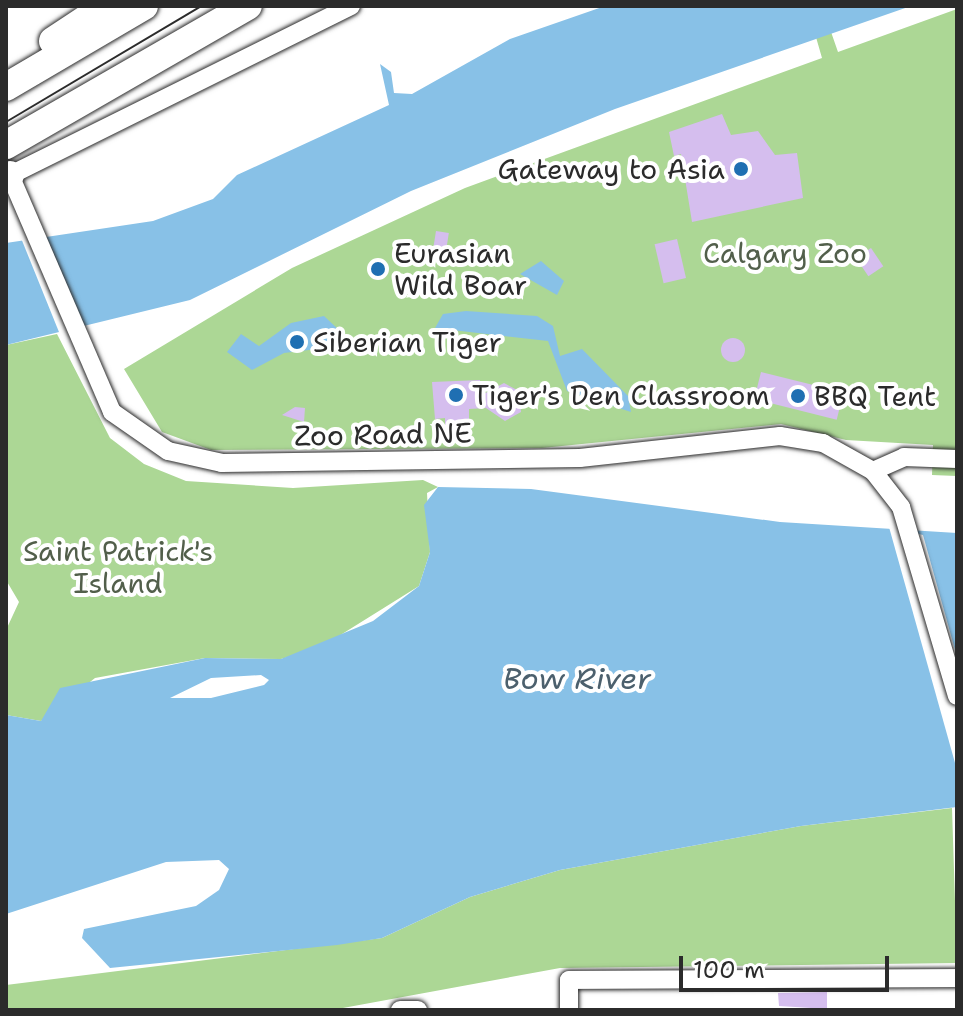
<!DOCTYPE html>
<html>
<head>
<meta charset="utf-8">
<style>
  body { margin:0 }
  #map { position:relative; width:963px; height:1016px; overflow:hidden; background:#fff; font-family:"Shantell Sans",sans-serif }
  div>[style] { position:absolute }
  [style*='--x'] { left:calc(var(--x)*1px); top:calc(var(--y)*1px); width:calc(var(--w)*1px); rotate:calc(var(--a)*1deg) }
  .green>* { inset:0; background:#acd795 }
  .water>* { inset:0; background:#88c1e7 }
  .pier>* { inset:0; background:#fff }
  .building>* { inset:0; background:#d5beee; transform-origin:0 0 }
  .round { border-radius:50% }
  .roads { filter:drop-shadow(0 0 2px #2b2b2b) drop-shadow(0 0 2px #2b2b2b) }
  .minor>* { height:18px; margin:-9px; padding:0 9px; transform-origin:9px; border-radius:9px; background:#fff }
  .highway>* { height:28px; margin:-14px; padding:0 14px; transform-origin:14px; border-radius:14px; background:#fff }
  .tram>* { height:2px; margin:-1px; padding:0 1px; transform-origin:1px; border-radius:1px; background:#2b2b2b }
  .dots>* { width:22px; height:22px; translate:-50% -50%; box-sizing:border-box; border:4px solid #fff; border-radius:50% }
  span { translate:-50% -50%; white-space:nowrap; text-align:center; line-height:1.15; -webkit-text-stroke:8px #fff; paint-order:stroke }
  .poi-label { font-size:28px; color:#2b2b2b }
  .right { translate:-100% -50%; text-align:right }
  .left { translate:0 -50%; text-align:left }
  .park-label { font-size:28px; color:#525f4b }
  .street-label { font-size:28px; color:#2b2b2b }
  .water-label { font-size:30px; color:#4c606d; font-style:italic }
  .frame { position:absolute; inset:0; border:8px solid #2b2b2b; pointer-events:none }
  .scale { position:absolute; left:679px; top:956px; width:210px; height:36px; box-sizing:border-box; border:4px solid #2b2b2b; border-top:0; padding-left:10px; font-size:24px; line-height:28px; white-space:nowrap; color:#2b2b2b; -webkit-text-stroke:6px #fff; paint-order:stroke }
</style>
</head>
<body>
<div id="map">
  <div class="green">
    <div style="clip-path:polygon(807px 6px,822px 6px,838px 52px,957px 9px,957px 476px,932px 475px,933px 445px,846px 440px,781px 424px,542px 448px,211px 450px,162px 432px,124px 369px,292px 268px,465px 188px,822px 58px)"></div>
    <div style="clip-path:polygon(57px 334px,110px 438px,144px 464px,186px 481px,293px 488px,423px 480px,438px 487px,427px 493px,430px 552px,419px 586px,318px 649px,281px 659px,205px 658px,95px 678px,41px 721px,6px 715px,6px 630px,19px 602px,6px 580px,6px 345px)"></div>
    <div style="clip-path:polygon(952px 808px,957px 963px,560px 968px,332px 1010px,6px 1010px,6px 985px,382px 938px,470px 897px,560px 870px,801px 826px)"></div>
  </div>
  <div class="water">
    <div style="clip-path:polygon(605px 6px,911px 6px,615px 109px,411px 191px,190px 300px,6px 345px,6px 243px,153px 221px,213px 199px,237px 175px,389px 105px,380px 64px,391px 72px,394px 93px,412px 94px,510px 39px)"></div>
    <div style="clip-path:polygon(541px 261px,564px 281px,557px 295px,520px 274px)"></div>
    <div style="clip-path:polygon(466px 311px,537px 316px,553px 326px,560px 356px,582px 349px,628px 396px,631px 412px,567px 391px,548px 341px,435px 328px,443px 314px)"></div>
    <div style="clip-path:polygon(324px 316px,340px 331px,334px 347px,284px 353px,252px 370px,227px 352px,241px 334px,259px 346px,291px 323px)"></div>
    <div style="clip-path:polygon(evenodd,438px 487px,531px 489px,780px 522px,957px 533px,957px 807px,801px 826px,560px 870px,470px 897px,382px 938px,337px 945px,110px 968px,82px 938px,84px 929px,196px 906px,219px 890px,229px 869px,219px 860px,166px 862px,6px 914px,6px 715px,41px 721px,60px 688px,205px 658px,281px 659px,373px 621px,419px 586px,430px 552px,424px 505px,438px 487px,261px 675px,269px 680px,264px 685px,211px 698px,170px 698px,211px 678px,261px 675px)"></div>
  </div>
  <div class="pier">
    <div style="clip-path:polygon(46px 236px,86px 332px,61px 337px,21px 238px)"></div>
    <div style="clip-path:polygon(889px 527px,923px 535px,957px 657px,957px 770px)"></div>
  </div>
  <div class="building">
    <div style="clip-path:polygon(722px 114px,731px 135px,758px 131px,775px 155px,797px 153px,803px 198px,692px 222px,681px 154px,674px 156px,669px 132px)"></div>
    <div style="left:436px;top:231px;width:13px;height:19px;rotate:9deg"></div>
    <div style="left:677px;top:239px;width:40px;height:23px;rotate:77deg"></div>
    <div style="left:871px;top:248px;width:22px;height:18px;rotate:56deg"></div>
    <div class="round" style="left:721px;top:338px;width:24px;height:24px"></div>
    <div style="left:761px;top:372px;width:85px;height:28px;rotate:14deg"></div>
    <div style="clip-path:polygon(480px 380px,480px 396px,504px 383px,519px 391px,521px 412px,505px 421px,486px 408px,469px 409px,469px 427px,445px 427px,445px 418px,435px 419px,432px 382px)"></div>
    <div style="clip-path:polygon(295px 407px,305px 408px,304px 422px,282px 415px)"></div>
    <div style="clip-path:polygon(827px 992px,827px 1009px,779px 1006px,778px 993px)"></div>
  </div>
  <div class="roads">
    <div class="minor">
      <div style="--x:351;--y:6;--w:381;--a:153.6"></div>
      <div style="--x:10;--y:175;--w:258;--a:66.7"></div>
      <div style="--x:112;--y:412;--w:68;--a:34.9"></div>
      <div style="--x:168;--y:451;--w:55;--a:12.5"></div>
      <div style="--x:222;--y:463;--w:358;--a:-0.8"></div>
      <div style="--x:580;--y:458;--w:201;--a:-6.3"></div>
      <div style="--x:780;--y:436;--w:44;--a:9.2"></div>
      <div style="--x:823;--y:443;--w:57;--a:29.2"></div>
      <div style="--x:873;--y:471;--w:46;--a:52.1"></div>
      <div style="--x:901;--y:507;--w:197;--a:73.5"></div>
      <div style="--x:873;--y:471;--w:34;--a:-24"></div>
      <div style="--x:904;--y:457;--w:53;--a:2.2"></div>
      <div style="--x:400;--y:1010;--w:18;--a:0"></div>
      <div style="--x:569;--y:1010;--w:30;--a:-90"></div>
      <div style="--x:569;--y:980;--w:388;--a:-0.3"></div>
    </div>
    <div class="highway">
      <div style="--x:53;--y:41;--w:64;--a:-33.4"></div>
      <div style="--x:6;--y:87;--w:160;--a:-30.4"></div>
      <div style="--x:6;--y:145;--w:279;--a:-29.9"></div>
      <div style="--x:6;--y:176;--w:4;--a:-14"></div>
    </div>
  </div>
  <div class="tram">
    <div style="--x:6;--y:122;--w:227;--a:-30.7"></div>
  </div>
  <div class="dots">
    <div style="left:741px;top:169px;background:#1f6fb2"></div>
    <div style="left:378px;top:269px;background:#1f6fb2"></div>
    <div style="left:297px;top:342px;background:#1f6fb2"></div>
    <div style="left:456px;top:395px;background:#1f6fb2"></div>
    <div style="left:798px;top:396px;background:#1f6fb2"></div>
  </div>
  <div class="poi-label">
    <span class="right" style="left:725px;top:169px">Gateway to Asia</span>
    <span class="left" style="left:394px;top:269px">Eurasian<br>Wild Boar</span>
    <span class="left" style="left:313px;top:342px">Siberian Tiger</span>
    <span class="left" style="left:472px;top:395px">Tiger's Den Classroom</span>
    <span class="left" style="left:814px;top:396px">BBQ Tent</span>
  </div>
  <div class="park-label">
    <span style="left:785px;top:253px">Calgary Zoo</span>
    <span style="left:118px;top:567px">Saint Patrick's<br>Island</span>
  </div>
  <div class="street-label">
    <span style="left:383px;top:434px;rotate:-1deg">Zoo Road NE</span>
  </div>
  <div class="water-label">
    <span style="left:577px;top:679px">Bow River</span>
  </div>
  <div class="frame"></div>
  <div class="scale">100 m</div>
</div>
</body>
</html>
